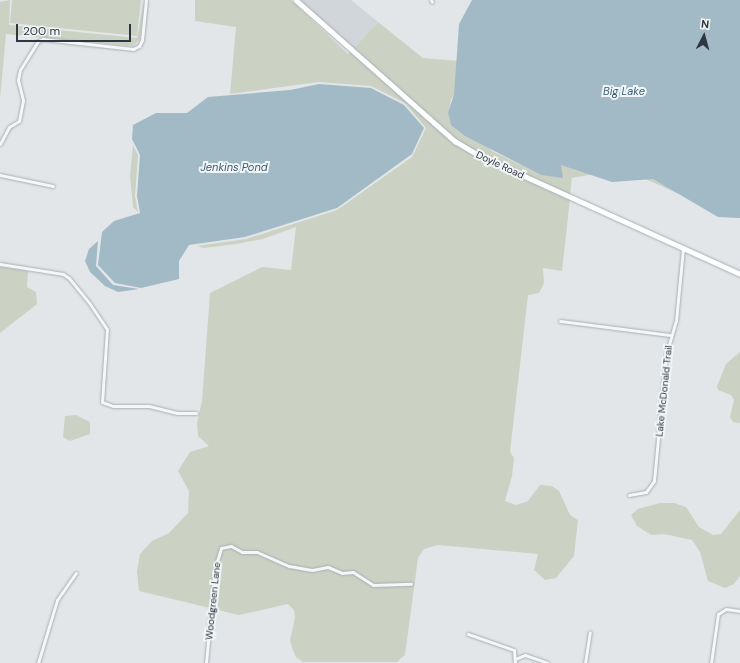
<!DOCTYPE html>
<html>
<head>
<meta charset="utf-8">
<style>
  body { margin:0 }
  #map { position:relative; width:740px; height:663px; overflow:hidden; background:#e2e6e9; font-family:"DM Sans",sans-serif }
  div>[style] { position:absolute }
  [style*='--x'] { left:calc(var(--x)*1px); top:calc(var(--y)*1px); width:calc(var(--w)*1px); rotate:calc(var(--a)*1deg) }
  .built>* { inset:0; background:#d1d6db }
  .green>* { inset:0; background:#cbd2c4 }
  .water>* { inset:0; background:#a2bac5 }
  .roads { filter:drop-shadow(0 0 1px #a8aeb3) drop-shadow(0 0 1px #a8aeb3) }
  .minor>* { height:3px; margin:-1.5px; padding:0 1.5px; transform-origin:1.5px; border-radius:1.5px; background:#f5f6f8 }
  .secondary>* { height:4.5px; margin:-2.25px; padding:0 2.25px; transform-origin:2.25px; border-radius:2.25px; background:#fff }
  span { translate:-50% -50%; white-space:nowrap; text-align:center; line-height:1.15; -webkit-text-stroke:4px #f2f5f7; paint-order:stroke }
  .street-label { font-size:10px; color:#2c373f }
  .water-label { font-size:11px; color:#3b5d6f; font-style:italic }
  .north { position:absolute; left:684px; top:16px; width:40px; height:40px; -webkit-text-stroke:3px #f2f5f7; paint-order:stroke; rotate:6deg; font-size:11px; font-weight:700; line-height:16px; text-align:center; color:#2c373f }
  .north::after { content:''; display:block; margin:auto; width:14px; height:18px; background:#2c373f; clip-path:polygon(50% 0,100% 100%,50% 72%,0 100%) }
  .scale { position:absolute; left:16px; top:24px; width:115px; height:18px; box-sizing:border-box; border:2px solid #2c373f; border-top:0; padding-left:5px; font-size:12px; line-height:14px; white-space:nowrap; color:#2c373f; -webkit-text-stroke:3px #f2f5f7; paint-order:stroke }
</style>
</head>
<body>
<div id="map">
  <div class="built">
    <div style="clip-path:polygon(299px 0,351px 0,378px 22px,353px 49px)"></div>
  </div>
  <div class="green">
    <div style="clip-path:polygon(10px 0,9px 25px,137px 38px,144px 0,140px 39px,133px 46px,6px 34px,0 99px,0 2px)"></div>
    <div style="clip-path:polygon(12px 0,141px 0,137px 36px,10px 23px)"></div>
    <div style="clip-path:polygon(195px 0,291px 0,348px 54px,350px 52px,454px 143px,477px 157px,570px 199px,562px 271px,543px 268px,544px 283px,539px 293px,528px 295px,510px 452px,514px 458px,512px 476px,505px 501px,516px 505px,528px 501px,540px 485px,552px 486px,559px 491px,570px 515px,578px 520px,574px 556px,556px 578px,545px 580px,534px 570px,538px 554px,438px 545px,424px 549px,418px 558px,405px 655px,397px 662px,303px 662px,296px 657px,292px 648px,290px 640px,295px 618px,294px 610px,288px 604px,239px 615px,139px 591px,137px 571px,140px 554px,152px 541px,169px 533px,188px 513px,189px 491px,178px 471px,190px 452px,209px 446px,198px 436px,197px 423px,202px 401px,210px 293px,262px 267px,291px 270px,296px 227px,263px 239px,236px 244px,203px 248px,197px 246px,246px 239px,337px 210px,412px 157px,426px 128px,405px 103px,371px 86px,319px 82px,230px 94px,236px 27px,195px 21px)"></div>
    <div style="clip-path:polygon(evenodd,378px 22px,423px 58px,470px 62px,679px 194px,643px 178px,594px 174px,572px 178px,570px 195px,479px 153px,456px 140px,353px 49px,378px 22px,452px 97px,560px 162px,561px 169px,541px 175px,492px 151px,448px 112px,452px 97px)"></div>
    <div style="clip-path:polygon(133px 145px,138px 155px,135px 196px,138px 212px,133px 207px,130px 176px)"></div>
    <div style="clip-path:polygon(0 267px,28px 271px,27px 287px,36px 292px,37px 304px,0 333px)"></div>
    <div style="clip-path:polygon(740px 352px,740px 423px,733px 422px,730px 417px,734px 400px,731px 395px,718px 390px,717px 386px,726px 364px)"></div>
    <div style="clip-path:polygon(76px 415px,90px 422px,90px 434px,70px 441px,63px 437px,65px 416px)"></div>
    <div style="clip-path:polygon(660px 503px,674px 503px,686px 507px,699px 527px,713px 535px,721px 534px,740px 510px,740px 576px,734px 584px,725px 588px,708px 581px,700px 552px,692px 540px,664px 534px,651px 535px,637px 526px,631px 515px,638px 509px)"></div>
  </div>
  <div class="water">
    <div style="clip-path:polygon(472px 0,740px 0,740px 218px,718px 217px,653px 179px,612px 182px,561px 165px,563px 178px,541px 175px,465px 136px,451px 125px,448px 112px,454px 95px,459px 24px)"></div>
    <div style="clip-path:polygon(319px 84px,371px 88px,404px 105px,424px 128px,412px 154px,337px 208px,245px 237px,189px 245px,179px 261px,179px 279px,141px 288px,115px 283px,98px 265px,102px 232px,114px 221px,140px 213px,137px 196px,140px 155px,132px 139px,133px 125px,156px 113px,187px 113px,208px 97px,290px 90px)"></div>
    <div style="clip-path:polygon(98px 241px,96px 266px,113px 285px,139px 289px,118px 292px,105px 286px,90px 272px,85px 261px,89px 249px)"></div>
  </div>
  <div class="roads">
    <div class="minor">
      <div style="--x:431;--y:0;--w:2;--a:63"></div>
      <div style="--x:0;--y:144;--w:19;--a:-62"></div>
      <div style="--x:9;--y:127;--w:12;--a:-31"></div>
      <div style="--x:19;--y:121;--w:21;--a:-79"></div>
      <div style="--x:23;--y:100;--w:21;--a:-104"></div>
      <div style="--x:18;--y:80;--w:10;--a:-79"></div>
      <div style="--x:20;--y:70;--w:34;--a:-58"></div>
      <div style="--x:38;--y:41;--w:5;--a:-22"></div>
      <div style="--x:43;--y:39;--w:91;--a:6.3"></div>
      <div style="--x:133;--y:49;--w:7;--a:-27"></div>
      <div style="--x:139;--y:46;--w:7;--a:-63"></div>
      <div style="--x:142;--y:40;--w:40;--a:-84.3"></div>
      <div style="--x:0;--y:175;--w:54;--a:11.7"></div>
      <div style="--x:0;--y:264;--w:64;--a:9"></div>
      <div style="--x:63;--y:274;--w:7;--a:34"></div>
      <div style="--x:69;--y:278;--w:33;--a:51"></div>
      <div style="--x:90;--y:304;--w:30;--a:56"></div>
      <div style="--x:107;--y:329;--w:73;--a:93.9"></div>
      <div style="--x:102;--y:402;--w:12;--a:20"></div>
      <div style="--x:113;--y:406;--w:36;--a:0"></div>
      <div style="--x:149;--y:406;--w:29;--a:14"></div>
      <div style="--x:177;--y:413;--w:19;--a:0"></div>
      <div style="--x:560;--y:321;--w:111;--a:7.3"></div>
      <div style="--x:629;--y:495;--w:17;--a:-10"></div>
      <div style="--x:646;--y:492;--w:14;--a:-54"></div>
      <div style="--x:654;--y:481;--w:127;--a:-84.6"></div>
      <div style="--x:666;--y:355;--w:35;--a:-74"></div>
      <div style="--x:676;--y:321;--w:73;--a:-84.5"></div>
      <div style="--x:468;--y:634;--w:49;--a:19.2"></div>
      <div style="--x:514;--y:650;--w:13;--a:86"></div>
      <div style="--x:515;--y:659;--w:11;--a:-22"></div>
      <div style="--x:525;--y:655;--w:24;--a:19"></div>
      <div style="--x:38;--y:663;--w:66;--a:-73.2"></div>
      <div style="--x:57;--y:600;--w:33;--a:-55"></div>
      <div style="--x:206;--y:663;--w:95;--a:-84.6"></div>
      <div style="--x:215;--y:568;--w:21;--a:-73"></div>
      <div style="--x:221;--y:548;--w:10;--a:-11"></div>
      <div style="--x:231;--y:546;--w:13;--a:29"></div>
      <div style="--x:242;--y:552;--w:15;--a:0"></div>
      <div style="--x:257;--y:552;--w:35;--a:24"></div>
      <div style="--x:289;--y:566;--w:23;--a:10"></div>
      <div style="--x:312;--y:570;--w:16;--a:-11"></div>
      <div style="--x:328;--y:567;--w:15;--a:23"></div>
      <div style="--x:342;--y:573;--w:11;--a:-5"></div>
      <div style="--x:353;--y:572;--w:24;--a:33"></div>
      <div style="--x:373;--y:585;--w:38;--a:-2"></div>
      <div style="--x:585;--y:663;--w:31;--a:-81"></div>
      <div style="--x:711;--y:663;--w:49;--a:-81.9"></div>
      <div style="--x:718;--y:614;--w:9;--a:-32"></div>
      <div style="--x:726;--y:609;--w:14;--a:8"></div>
    </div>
    <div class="secondary">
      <div style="--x:296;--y:0;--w:213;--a:41.6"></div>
      <div style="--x:455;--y:141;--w:27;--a:31"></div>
      <div style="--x:478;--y:155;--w:288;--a:24.4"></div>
    </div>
  </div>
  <div class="street-label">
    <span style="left:500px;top:165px;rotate:25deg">Doyle Road</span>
    <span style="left:664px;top:391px;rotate:-84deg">Lake McDonald Trail</span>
    <span style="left:213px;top:601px;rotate:-84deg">Woodgreen Lane</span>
  </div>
  <div class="water-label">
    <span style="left:624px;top:91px">Big Lake</span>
    <span style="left:234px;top:167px">Jenkins Pond</span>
  </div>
  <div class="north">N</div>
  <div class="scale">200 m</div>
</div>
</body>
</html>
